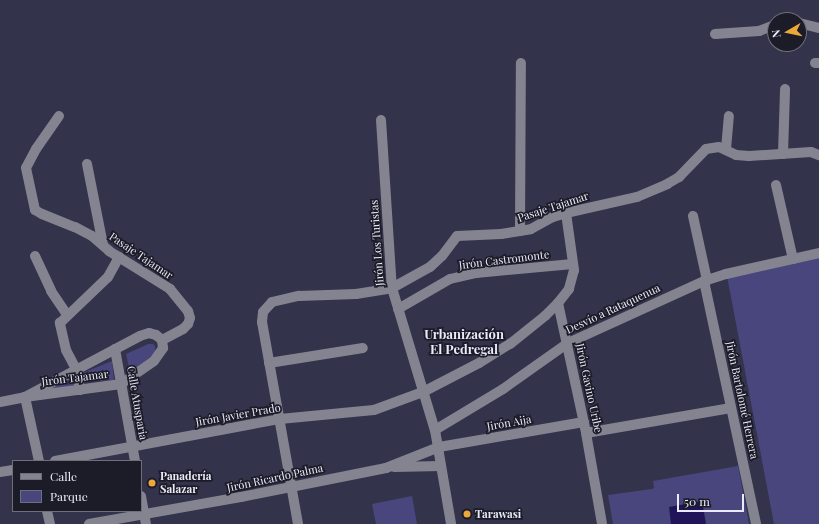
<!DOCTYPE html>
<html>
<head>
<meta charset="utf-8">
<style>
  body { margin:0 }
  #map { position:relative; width:819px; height:524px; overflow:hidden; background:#33334c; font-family:"Playfair Display",serif }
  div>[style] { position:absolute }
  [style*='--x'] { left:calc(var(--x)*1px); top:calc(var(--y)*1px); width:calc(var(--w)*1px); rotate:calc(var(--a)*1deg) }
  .green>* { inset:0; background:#49467d }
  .water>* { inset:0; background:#221459 }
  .minor>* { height:10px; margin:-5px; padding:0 5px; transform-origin:5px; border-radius:5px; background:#848491 }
  .dots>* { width:11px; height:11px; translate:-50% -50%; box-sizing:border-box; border:2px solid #1c1c28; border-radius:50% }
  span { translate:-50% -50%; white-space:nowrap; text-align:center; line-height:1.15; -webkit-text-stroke:3.5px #1c1c28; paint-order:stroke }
  .street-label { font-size:11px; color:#e9eafa }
  .poi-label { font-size:11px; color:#e9eafa; font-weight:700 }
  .left { translate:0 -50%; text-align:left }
  .quarter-label { font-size:13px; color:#e9eafa; font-weight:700 }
  .legend { position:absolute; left:12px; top:460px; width:130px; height:52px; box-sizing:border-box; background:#1c1c28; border:1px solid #6e6e7c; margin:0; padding:5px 7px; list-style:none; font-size:12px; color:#e9eafa }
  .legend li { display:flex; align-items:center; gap:8px; height:20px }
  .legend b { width:20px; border:1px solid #6e6e7c }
  .north { position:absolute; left:767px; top:12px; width:40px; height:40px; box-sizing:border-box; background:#1c1c28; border:1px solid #6e6e7c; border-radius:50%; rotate:261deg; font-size:11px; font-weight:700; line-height:16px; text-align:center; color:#e9eafa }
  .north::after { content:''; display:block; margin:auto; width:14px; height:18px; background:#eda83b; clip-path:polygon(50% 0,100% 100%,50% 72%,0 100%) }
  .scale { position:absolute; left:677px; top:494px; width:67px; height:18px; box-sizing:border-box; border:2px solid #e9eafa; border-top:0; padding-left:5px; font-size:12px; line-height:14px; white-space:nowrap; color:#e9eafa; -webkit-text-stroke:3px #1c1c28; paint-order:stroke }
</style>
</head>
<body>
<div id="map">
  <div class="green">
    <div style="clip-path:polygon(819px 256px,819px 524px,774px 524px,727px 276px)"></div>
    <div style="clip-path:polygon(148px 344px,153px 344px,155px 346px,155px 354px,130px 372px,126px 354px)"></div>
    <div style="clip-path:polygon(112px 361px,114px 380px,83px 382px,80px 374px)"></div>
    <div style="clip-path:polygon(71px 377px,74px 385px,49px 391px,48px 388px)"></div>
    <div style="clip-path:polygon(738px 466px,749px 524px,613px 524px,608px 495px,652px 489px,654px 488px,653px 481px)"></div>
    <div style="clip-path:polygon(412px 496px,417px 524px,376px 524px,372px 504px)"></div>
  </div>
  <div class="water">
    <div style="clip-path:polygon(702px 501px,706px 524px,671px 524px,669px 507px)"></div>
  </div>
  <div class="minor">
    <div style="--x:799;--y:23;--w:21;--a:14"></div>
    <div style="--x:715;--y:34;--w:44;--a:-3.9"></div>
    <div style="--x:759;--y:31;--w:17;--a:-21"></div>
    <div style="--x:815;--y:63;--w:4;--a:0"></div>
    <div style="--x:59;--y:116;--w:40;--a:124.9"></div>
    <div style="--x:36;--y:149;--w:21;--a:118"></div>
    <div style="--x:26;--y:168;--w:43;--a:77.9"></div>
    <div style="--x:35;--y:210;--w:8;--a:30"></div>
    <div style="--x:42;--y:214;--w:35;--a:22"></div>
    <div style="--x:75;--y:227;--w:19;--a:28"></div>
    <div style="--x:92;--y:236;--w:23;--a:41"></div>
    <div style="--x:109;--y:251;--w:72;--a:31.9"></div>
    <div style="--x:170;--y:289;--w:28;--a:51"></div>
    <div style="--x:188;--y:311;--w:7;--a:74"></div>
    <div style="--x:190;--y:318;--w:6;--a:108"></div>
    <div style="--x:188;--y:324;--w:7;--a:135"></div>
    <div style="--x:183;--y:329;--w:24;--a:152"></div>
    <div style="--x:381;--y:120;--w:168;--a:86.3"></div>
    <div style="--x:392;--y:288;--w:148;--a:73.2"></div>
    <div style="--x:435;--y:430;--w:95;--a:80.3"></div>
    <div style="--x:726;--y:149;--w:33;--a:-85"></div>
    <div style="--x:783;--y:154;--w:65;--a:-88.2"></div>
    <div style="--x:87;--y:164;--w:83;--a:78.8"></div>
    <div style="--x:776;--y:185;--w:76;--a:77.1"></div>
    <div style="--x:566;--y:213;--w:58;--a:82"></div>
    <div style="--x:574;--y:270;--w:20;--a:105"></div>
    <div style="--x:569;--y:289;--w:18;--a:128"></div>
    <div style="--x:558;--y:303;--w:133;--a:77.8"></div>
    <div style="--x:586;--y:433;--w:92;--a:80"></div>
    <div style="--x:693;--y:216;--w:66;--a:77.7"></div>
    <div style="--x:520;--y:231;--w:168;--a:-89.7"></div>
    <div style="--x:35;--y:256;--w:38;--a:65"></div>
    <div style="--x:51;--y:291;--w:29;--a:56"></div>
    <div style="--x:704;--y:281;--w:249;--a:77.9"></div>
    <div style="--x:398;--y:309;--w:60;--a:-30"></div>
    <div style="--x:450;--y:279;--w:27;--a:-13"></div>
    <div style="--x:476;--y:273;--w:97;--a:-5.3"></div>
    <div style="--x:115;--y:349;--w:114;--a:79.9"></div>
    <div style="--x:269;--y:363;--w:95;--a:-9.1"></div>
    <div style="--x:80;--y:390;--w:21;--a:-101"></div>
    <div style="--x:76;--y:369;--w:21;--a:-118"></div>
    <div style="--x:66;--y:350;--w:28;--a:-103"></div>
    <div style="--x:60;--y:323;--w:66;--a:-43.8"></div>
    <div style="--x:108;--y:277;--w:23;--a:-61"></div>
    <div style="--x:0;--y:402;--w:25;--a:-11"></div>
    <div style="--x:25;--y:397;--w:97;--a:-7.7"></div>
    <div style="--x:121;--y:384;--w:40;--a:-34.9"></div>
    <div style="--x:154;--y:361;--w:16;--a:-55"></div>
    <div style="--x:163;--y:348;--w:8;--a:-97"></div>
    <div style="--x:162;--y:340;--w:8;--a:-140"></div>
    <div style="--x:156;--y:335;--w:7;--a:-164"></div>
    <div style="--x:149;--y:333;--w:9;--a:162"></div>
    <div style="--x:140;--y:336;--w:130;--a:152.1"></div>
    <div style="--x:25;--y:397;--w:66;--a:77.7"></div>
    <div style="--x:435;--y:430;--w:79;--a:-31.1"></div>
    <div style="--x:503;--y:389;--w:80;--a:-35.3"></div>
    <div style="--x:568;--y:343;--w:149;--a:-24.5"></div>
    <div style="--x:704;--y:281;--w:23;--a:-18"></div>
    <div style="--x:726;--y:274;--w:95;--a:-12.7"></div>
    <div style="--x:586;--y:433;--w:147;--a:-9.8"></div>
    <div style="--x:55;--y:461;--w:229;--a:-10.6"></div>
    <div style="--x:280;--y:419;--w:94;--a:-5.5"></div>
    <div style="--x:374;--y:410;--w:52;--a:-20.2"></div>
    <div style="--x:423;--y:392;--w:63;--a:-27.4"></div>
    <div style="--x:479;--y:363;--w:36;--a:-32"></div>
    <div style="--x:510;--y:344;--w:45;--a:-38.7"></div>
    <div style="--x:545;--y:316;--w:18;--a:-45"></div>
    <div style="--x:394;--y:467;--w:47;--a:-1.2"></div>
    <div style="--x:0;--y:472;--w:13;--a:-9"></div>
    <div style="--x:141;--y:496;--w:28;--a:80"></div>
    <div style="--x:47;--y:511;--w:13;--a:77"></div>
    <div style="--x:89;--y:524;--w:154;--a:-10.1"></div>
    <div style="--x:241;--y:497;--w:148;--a:-11.3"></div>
    <div style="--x:386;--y:468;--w:57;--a:-21.6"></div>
    <div style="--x:439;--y:447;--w:147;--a:-9.8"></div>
    <div style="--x:298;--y:524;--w:205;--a:-100.1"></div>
    <div style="--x:262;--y:322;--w:10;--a:-84"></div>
    <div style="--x:263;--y:312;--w:13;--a:-48"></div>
    <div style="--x:272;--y:302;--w:28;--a:-13"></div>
    <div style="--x:299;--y:296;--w:57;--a:-2"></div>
    <div style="--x:356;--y:294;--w:36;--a:-9"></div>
    <div style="--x:392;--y:288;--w:43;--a:-28.9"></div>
    <div style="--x:430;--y:267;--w:16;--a:-43"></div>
    <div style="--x:442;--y:256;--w:25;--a:-53"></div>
    <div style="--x:457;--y:236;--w:44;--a:-2.6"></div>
    <div style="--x:501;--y:234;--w:30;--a:-9"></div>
    <div style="--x:531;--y:229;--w:25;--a:-29"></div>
    <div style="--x:553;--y:217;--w:14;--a:-17"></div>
    <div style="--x:566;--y:213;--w:73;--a:-12.7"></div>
    <div style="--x:637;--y:197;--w:33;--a:-23"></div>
    <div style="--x:667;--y:184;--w:14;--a:-30"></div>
    <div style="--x:679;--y:177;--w:39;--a:-46"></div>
    <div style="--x:706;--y:149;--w:13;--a:-9"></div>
    <div style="--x:719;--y:147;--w:19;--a:25"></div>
    <div style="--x:736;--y:155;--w:13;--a:4"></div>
    <div style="--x:749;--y:156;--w:62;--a:-3.7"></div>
    <div style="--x:811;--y:152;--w:9;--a:21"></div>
  </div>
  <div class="dots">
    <div style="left:152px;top:483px;background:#eda83b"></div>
    <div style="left:467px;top:514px;background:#eda83b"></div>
  </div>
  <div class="street-label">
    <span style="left:553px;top:207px;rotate:-18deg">Pasaje Tajamar</span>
    <span style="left:377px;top:243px;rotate:-94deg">Jirón Los Turistas</span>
    <span style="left:141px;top:256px;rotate:34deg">Pasaje Tajamar</span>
    <span style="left:504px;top:260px;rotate:-7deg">Jirón Castromonte</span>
    <span style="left:613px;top:309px;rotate:-25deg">Desvío a Rataquenua</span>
    <span style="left:75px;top:378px;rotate:-7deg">Jirón Tajamar</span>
    <span style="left:589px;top:388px;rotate:78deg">Jirón Gavino Uribe</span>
    <span style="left:742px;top:400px;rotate:78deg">Jirón Bartolomé Herrera</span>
    <span style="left:137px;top:403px;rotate:80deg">Calle Atusparia</span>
    <span style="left:238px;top:415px;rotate:-10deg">Jirón Javier Prado</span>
    <span style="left:509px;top:423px;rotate:-10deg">Jirón Aija</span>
    <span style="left:275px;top:478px;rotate:-12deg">Jirón Ricardo Palma</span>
  </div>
  <div class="poi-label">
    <span class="left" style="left:160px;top:483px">Panadería<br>Salazar</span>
    <span class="left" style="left:475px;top:514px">Tarawasi</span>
  </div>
  <div class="quarter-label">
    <span style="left:464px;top:342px">Urbanización<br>El Pedregal</span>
  </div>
  <ul class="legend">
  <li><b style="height:5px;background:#848491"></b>Calle</li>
  <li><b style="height:11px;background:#49467d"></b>Parque</li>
  </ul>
  <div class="north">N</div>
  <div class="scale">50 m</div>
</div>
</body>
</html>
